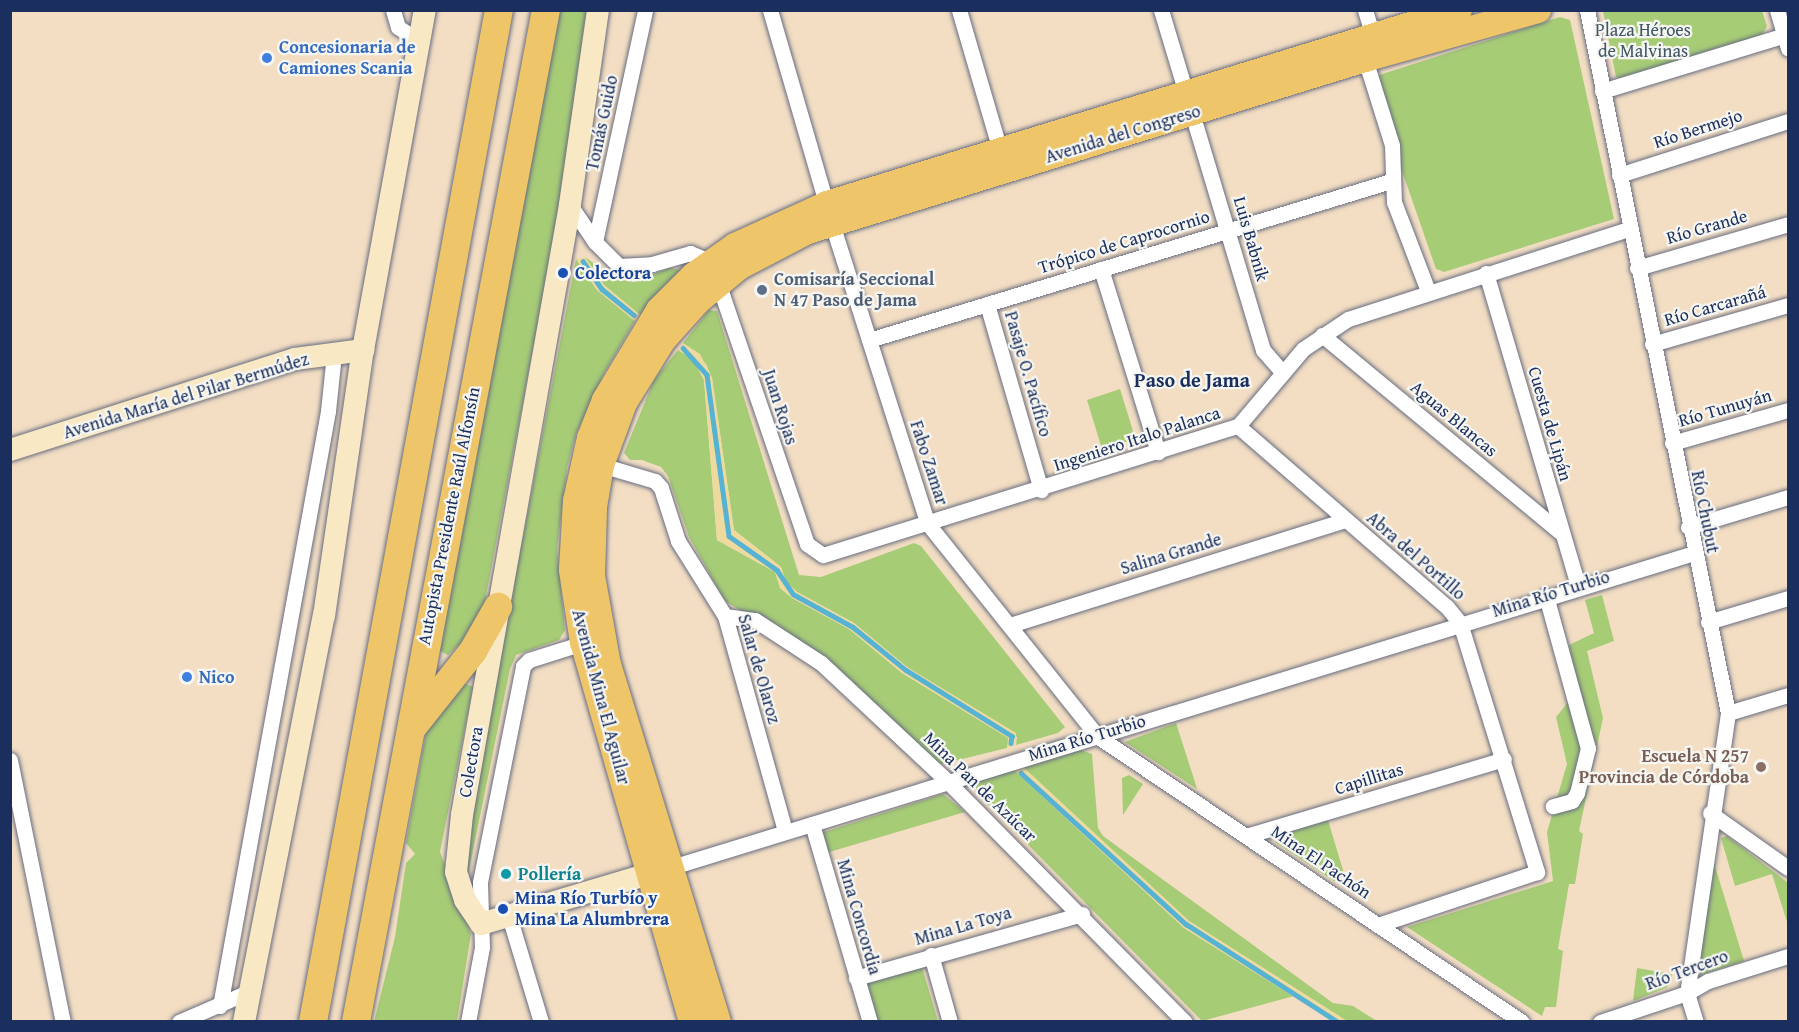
<!DOCTYPE html>
<html>
<head>
<meta charset="utf-8">
<style>
  body { margin:0 }
  #map { position:relative; width:1799px; height:1032px; overflow:hidden; background:#f3dec3; font-family:"Gentium Book Plus",serif }
  div>[style] { position:absolute }
  [style*='--x'] { left:calc(var(--x)*1px); top:calc(var(--y)*1px); width:calc(var(--w)*1px); rotate:calc(var(--a)*1deg) }
  .green>* { inset:0; background:#a7cc76 }
  .sand>* { inset:0; background:#eeda9e }
  .stream>* { height:4.5px; margin:-2.25px; padding:0 2.25px; transform-origin:2.25px; border-radius:2.25px; background:#56b3d4 }
  .roads { filter:drop-shadow(0 0 2px #676c81) drop-shadow(0 0 2px #676c81) }
  .street>* { height:15px; margin:-7.5px; padding:0 7.5px; transform-origin:7.5px; border-radius:7.5px; background:#fff }
  .secondary>* { height:22px; margin:-11px; padding:0 11px; transform-origin:11px; border-radius:11px; background:#f8e8c3 }
  .primary>* { height:26px; margin:-13px; padding:0 13px; transform-origin:13px; border-radius:13px; background:#eec569 }
  .highway>* { height:28px; margin:-14px; padding:0 14px; transform-origin:14px; border-radius:14px; background:#eec569 }
  .dots>* { width:16px; height:16px; translate:-50% -50%; box-sizing:border-box; border:3px solid #f6f6f2; border-radius:50% }
  span { translate:-50% -50%; white-space:nowrap; text-align:center; line-height:1.15; -webkit-text-stroke:4.5px #f6f6f2; paint-order:stroke }
  .park-label { font-size:18px; color:#3e5664 }
  .shop-label { font-size:18px; color:#366cbe; font-weight:700 }
  .left { translate:0 -50%; text-align:left }
  .street-label { font-size:18px; color:#1b2f5e }
  .transit-label { font-size:18px; color:#164399; font-weight:700 }
  .service-label { font-size:18px; color:#4e5e75; font-weight:700 }
  .education-label { font-size:18px; color:#785e54; font-weight:700 }
  .right { translate:-100% -50%; text-align:right }
  .culture-label { font-size:18px; color:#0d838f; font-weight:700 }
  .neighbourhood-label { font-size:20px; color:#1b2f5e; font-weight:700 }
  .frame { position:absolute; inset:0; border:12px solid #1b2f5e; pointer-events:none }
</style>
</head>
<body>
<div id="map">
  <div class="green">
    <div style="clip-path:polygon(553px 11px,589px 11px,558px 218px,485px 601px,469px 635px,448px 655px,440px 651px,440px 638px)"></div>
    <div style="clip-path:polygon(1603px 11px,1762px 11px,1767px 26px,1762px 35px,1622px 79px,1616px 77px)"></div>
    <div style="clip-path:polygon(1560px 17px,1570px 20px,1614px 219px,1444px 272px,1436px 269px,1372px 84px,1376px 76px)"></div>
    <div style="clip-path:polygon(585px 257px,616px 279px,634px 282px,669px 268px,683px 270px,640px 315px,604px 285px)"></div>
    <div style="clip-path:polygon(576px 259px,597px 290px,635px 321px,604px 373px,576px 434px,567px 468px,557px 548px,565px 630px,559px 640px,516px 655px,510px 669px,466px 885px,465px 841px)"></div>
    <div style="clip-path:polygon(709px 310px,717px 311px,799px 575px,821px 577px,914px 543px,921px 546px,1065px 727px,1058px 733px,1016px 745px,1017px 737px,907px 667px,854px 623px,797px 592px,786px 582px,781px 567px,734px 530px,712px 378px,706px 364px,683px 343px)"></div>
    <div style="clip-path:polygon(678px 350px,693px 359px,704px 380px,717px 540px,775px 572px,780px 588px,792px 598px,849px 629px,902px 673px,1009px 738px,1007px 748px,938px 765px,834px 668px,725px 601px,689px 537px,668px 476px,661px 467px,642px 460px,630px 460px,624px 453px,654px 380px)"></div>
    <div style="clip-path:polygon(1120px 389px,1133px 431px,1128px 441px,1102px 449px,1087px 400px)"></div>
    <div style="clip-path:polygon(1602px 595px,1614px 641px,1587px 651px,1603px 718px,1579px 831px,1583px 834px,1575px 884px,1569px 884px,1558px 949px,1563px 951px,1556px 1007px,1545px 1007px,1542px 1016px,1407px 927px,1553px 881px,1547px 832px,1567px 764px,1556px 717px,1574px 695px,1569px 645px,1594px 633px,1585px 600px)"></div>
    <div style="clip-path:polygon(462px 682px,473px 687px,440px 852px,471px 934px,457px 1021px,374px 1022px,395px 937px,406px 863px,415px 854px,406px 843px,427px 727px)"></div>
    <div style="clip-path:polygon(1176px 723px,1194px 779px,1197px 789px,1125px 742px)"></div>
    <div style="clip-path:polygon(1081px 750px,1092px 754px,1098px 828px,1103px 836px,1333px 1003px,1353px 1006px,1377px 1021px,1347px 1021px,1189px 921px,1023px 767px)"></div>
    <div style="clip-path:polygon(1014px 770px,1184px 928px,1294px 996px,1202px 1021px,976px 792px,976px 782px)"></div>
    <div style="clip-path:polygon(1129px 775px,1143px 784px,1123px 815px,1122px 778px)"></div>
    <div style="clip-path:polygon(943px 794px,965px 812px,826px 853px,821px 833px)"></div>
    <div style="clip-path:polygon(1328px 820px,1345px 877px,1334px 881px,1275px 842px,1275px 836px)"></div>
    <div style="clip-path:polygon(1727px 836px,1788px 883px,1788px 925px,1772px 874px,1735px 886px,1721px 838px)"></div>
    <div style="clip-path:polygon(1714px 863px,1744px 961px,1700px 975px,1696px 972px)"></div>
    <div style="clip-path:polygon(921px 964px,938px 1021px,873px 1021px,861px 980px)"></div>
    <div style="clip-path:polygon(1637px 968px,1672px 974px,1671px 982px,1666px 988px,1633px 1001px)"></div>
  </div>
  <div class="sand">
    <div style="clip-path:polygon(585px 257px,604px 285px,640px 315px,635px 321px,597px 290px,576px 259px)"></div>
    <div style="clip-path:polygon(683px 343px,700px 354px,712px 378px,734px 530px,781px 567px,786px 582px,797px 592px,854px 623px,907px 667px,1016px 733px,1016px 745px,1007px 748px,1008px 738px,902px 673px,849px 629px,792px 598px,780px 588px,775px 572px,717px 540px,704px 380px,693px 359px,678px 350px)"></div>
    <div style="clip-path:polygon(1023px 767px,1189px 921px,1347px 1021px,1332px 1021px,1184px 928px,1014px 770px)"></div>
  </div>
  <div class="stream">
    <div style="--x:583;--y:261;--w:34;--a:56"></div>
    <div style="--x:602;--y:289;--w:41;--a:39.1"></div>
    <div style="--x:683;--y:348;--w:36;--a:48"></div>
    <div style="--x:707;--y:375;--w:162;--a:82.2"></div>
    <div style="--x:729;--y:536;--w:59;--a:35.3"></div>
    <div style="--x:777;--y:570;--w:29;--a:56"></div>
    <div style="--x:793;--y:594;--w:68;--a:28.8"></div>
    <div style="--x:853;--y:627;--w:68;--a:39.1"></div>
    <div style="--x:906;--y:670;--w:125;--a:31.9"></div>
    <div style="--x:1012;--y:736;--w:7;--a:98"></div>
    <div style="--x:1021;--y:773;--w:224;--a:42.5"></div>
    <div style="--x:1186;--y:924;--w:181;--a:32.8"></div>
  </div>
  <div class="roads">
    <div class="street">
      <div style="--x:393;--y:10;--w:18;--a:74"></div>
      <div style="--x:398;--y:27;--w:27;--a:34"></div>
      <div style="--x:770;--y:10;--w:223;--a:73.8"></div>
      <div style="--x:832;--y:224;--w:315;--a:72.3"></div>
      <div style="--x:928;--y:524;--w:271;--a:51.4"></div>
      <div style="--x:1097;--y:736;--w:512;--a:33.94"></div>
      <div style="--x:959;--y:10;--w:153;--a:73.7"></div>
      <div style="--x:1161;--y:10;--w:355;--a:73.3"></div>
      <div style="--x:1263;--y:350;--w:28;--a:49"></div>
      <div style="--x:1365;--y:10;--w:27;--a:73"></div>
      <div style="--x:1373;--y:36;--w:24;--a:109"></div>
      <div style="--x:1365;--y:59;--w:90;--a:72.6"></div>
      <div style="--x:1392;--y:145;--w:57;--a:88"></div>
      <div style="--x:1394;--y:202;--w:95;--a:69.1"></div>
      <div style="--x:1587;--y:10;--w:717;--a:78.66"></div>
      <div style="--x:1728;--y:713;--w:283;--a:98.3"></div>
      <div style="--x:1687;--y:993;--w:30;--a:73"></div>
      <div style="--x:1777;--y:10;--w:40;--a:74"></div>
      <div style="--x:1602;--y:91;--w:195;--a:-17"></div>
      <div style="--x:1619;--y:175;--w:177;--a:-17.7"></div>
      <div style="--x:570;--y:205;--w:45;--a:56"></div>
      <div style="--x:595;--y:242;--w:34;--a:45"></div>
      <div style="--x:619;--y:266;--w:33;--a:-3"></div>
      <div style="--x:652;--y:264;--w:40;--a:-16"></div>
      <div style="--x:690;--y:253;--w:23;--a:23"></div>
      <div style="--x:711;--y:262;--w:298;--a:71.2"></div>
      <div style="--x:807;--y:544;--w:19;--a:35"></div>
      <div style="--x:823;--y:555;--w:435;--a:-17.3"></div>
      <div style="--x:1238;--y:426;--w:101;--a:-49.8"></div>
      <div style="--x:1303;--y:349;--w:54;--a:-33.7"></div>
      <div style="--x:1348;--y:319;--w:295;--a:-17.8"></div>
      <div style="--x:595;--y:242;--w:237;--a:-77.8"></div>
      <div style="--x:1637;--y:268;--w:157;--a:-16.2"></div>
      <div style="--x:1101;--y:269;--w:192;--a:72.7"></div>
      <div style="--x:1486;--y:273;--w:326;--a:73.6"></div>
      <div style="--x:987;--y:304;--w:194;--a:73.8"></div>
      <div style="--x:1322;--y:335;--w:310;--a:39.6"></div>
      <div style="--x:869;--y:340;--w:546;--a:-16.94"></div>
      <div style="--x:1652;--y:344;--w:141;--a:-16"></div>
      <div style="--x:1238;--y:426;--w:276;--a:40.9"></div>
      <div style="--x:1447;--y:607;--w:21;--a:51"></div>
      <div style="--x:1460;--y:623;--w:261;--a:72.8"></div>
      <div style="--x:1537;--y:872;--w:168;--a:161.6"></div>
      <div style="--x:1672;--y:443;--w:121;--a:-15.9"></div>
      <div style="--x:601;--y:465;--w:56;--a:16.5"></div>
      <div style="--x:655;--y:481;--w:9;--a:49"></div>
      <div style="--x:661;--y:488;--w:56;--a:72.2"></div>
      <div style="--x:678;--y:541;--w:89;--a:57.9"></div>
      <div style="--x:725;--y:616;--w:223;--a:74.4"></div>
      <div style="--x:1688;--y:527;--w:104;--a:-16.7"></div>
      <div style="--x:1546;--y:596;--w:158;--a:74.6"></div>
      <div style="--x:1588;--y:748;--w:46;--a:103.7"></div>
      <div style="--x:1577;--y:793;--w:9;--a:122"></div>
      <div style="--x:1572;--y:801;--w:20;--a:165"></div>
      <div style="--x:725;--y:616;--w:30;--a:8"></div>
      <div style="--x:755;--y:620;--w:79;--a:33.1"></div>
      <div style="--x:821;--y:663;--w:171;--a:43.1"></div>
      <div style="--x:946;--y:780;--w:340;--a:45.4"></div>
      <div style="--x:1708;--y:622;--w:84;--a:-16.7"></div>
      <div style="--x:1010;--y:625;--w:351;--a:-17.4"></div>
      <div style="--x:1728;--y:713;--w:63;--a:-16.7"></div>
      <div style="--x:10;--y:760;--w:267;--a:78.6"></div>
      <div style="--x:1710;--y:813;--w:95;--a:35.2"></div>
      <div style="--x:812;--y:824;--w:206;--a:73.7"></div>
      <div style="--x:1246;--y:836;--w:269;--a:-16.6"></div>
      <div style="--x:672;--y:867;--w:1069;--a:-17.08"></div>
      <div style="--x:509;--y:916;--w:111;--a:73.2"></div>
      <div style="--x:931;--y:955;--w:70;--a:74.2"></div>
      <div style="--x:856;--y:978;--w:235;--a:-15.8"></div>
      <div style="--x:220;--y:1006;--w:605;--a:-79.71"></div>
      <div style="--x:328;--y:411;--w:57;--a:-84"></div>
      <div style="--x:179;--y:1022;--w:75;--a:-23.5"></div>
      <div style="--x:468;--y:1022;--w:76;--a:-79.4"></div>
      <div style="--x:482;--y:947;--w:65;--a:-91.8"></div>
      <div style="--x:480;--y:882;--w:220;--a:-78.7"></div>
      <div style="--x:523;--y:666;--w:8;--a:-45"></div>
      <div style="--x:529;--y:660;--w:57;--a:-17.5"></div>
      <div style="--x:1600;--y:1022;--w:92;--a:-18.4"></div>
      <div style="--x:1687;--y:993;--w:24;--a:-30"></div>
      <div style="--x:1708;--y:981;--w:84;--a:-17.4"></div>
    </div>
    <div class="secondary">
      <div style="--x:598;--y:10;--w:197;--a:98.2"></div>
      <div style="--x:570;--y:205;--w:619;--a:100.04"></div>
      <div style="--x:462;--y:815;--w:57;--a:96"></div>
      <div style="--x:456;--y:872;--w:29;--a:72"></div>
      <div style="--x:465;--y:900;--w:29;--a:56"></div>
      <div style="--x:481;--y:924;--w:192;--a:-16.6"></div>
      <div style="--x:10;--y:450;--w:299;--a:-17.7"></div>
      <div style="--x:295;--y:359;--w:69;--a:-7.5"></div>
      <div style="--x:244;--y:1022;--w:414;--a:-78.9"></div>
      <div style="--x:324;--y:616;--w:269;--a:-81.7"></div>
      <div style="--x:363;--y:350;--w:346;--a:-79.7"></div>
    </div>
    <div class="primary">
      <div style="--x:692;--y:1022;--w:394;--a:-106"></div>
      <div style="--x:583;--y:643;--w:74;--a:-98.6"></div>
      <div style="--x:572;--y:570;--w:69;--a:-86.7"></div>
      <div style="--x:576;--y:501;--w:65;--a:-77.5"></div>
      <div style="--x:590;--y:438;--w:41;--a:-68.5"></div>
      <div style="--x:605;--y:400;--w:105;--a:-59"></div>
      <div style="--x:659;--y:310;--w:49;--a:-45"></div>
      <div style="--x:694;--y:275;--w:50;--a:-35.3"></div>
      <div style="--x:735;--y:246;--w:101;--a:-24.5"></div>
      <div style="--x:827;--y:204;--w:661;--a:-17.06"></div>
      <div style="--x:718;--y:1022;--w:374;--a:-107.1"></div>
      <div style="--x:608;--y:665;--w:90;--a:-100.2"></div>
      <div style="--x:592;--y:576;--w:69;--a:-88.3"></div>
      <div style="--x:594;--y:507;--w:43;--a:-80.5"></div>
      <div style="--x:601;--y:465;--w:66;--a:-69.6"></div>
      <div style="--x:624;--y:403;--w:74;--a:-58.2"></div>
      <div style="--x:663;--y:340;--w:52;--a:-48.1"></div>
      <div style="--x:698;--y:301;--w:53;--a:-39.7"></div>
      <div style="--x:739;--y:267;--w:78;--a:-27.6"></div>
      <div style="--x:808;--y:231;--w:583;--a:-17.16"></div>
      <div style="--x:1365;--y:59;--w:180;--a:-15.8"></div>
    </div>
    <div class="highway">
      <div style="--x:412;--y:728;--w:98;--a:-51.6"></div>
      <div style="--x:473;--y:651;--w:51;--a:-60.4"></div>
      <div style="--x:313;--y:1022;--w:1029;--a:-79.59"></div>
      <div style="--x:356;--y:1022;--w:1030;--a:-79.37"></div>
    </div>
  </div>
  <div class="dots">
    <div style="left:267px;top:58px;background:#3f7fe0"></div>
    <div style="left:563px;top:273px;background:#1a4fb4"></div>
    <div style="left:762px;top:290px;background:#5c6f8a"></div>
    <div style="left:187px;top:677px;background:#3f7fe0"></div>
    <div style="left:1761px;top:767px;background:#8d6e63"></div>
    <div style="left:506px;top:874px;background:#0f9aa8"></div>
    <div style="left:503px;top:909px;background:#1a4fb4"></div>
  </div>
  <div class="park-label">
    <span style="left:1643px;top:41px">Plaza Héroes<br>de Malvinas</span>
  </div>
  <div class="shop-label">
    <span class="left" style="left:279px;top:58px">Concesionaria de<br>Camiones Scania</span>
    <span class="left" style="left:199px;top:677px">Nico</span>
  </div>
  <div class="street-label">
    <span style="left:602px;top:123px;rotate:-78deg">Tomás Guido</span>
    <span style="left:1698px;top:129px;rotate:-18deg">Río Bermejo</span>
    <span style="left:1123px;top:134px;rotate:-17deg">Avenida del Congreso</span>
    <span style="left:1707px;top:227px;rotate:-16deg">Río Grande</span>
    <span style="left:1251px;top:239px;rotate:74deg">Luis Babnik</span>
    <span style="left:1124px;top:242px;rotate:-17deg">Trópico de Caprocornio</span>
    <span style="left:1715px;top:306px;rotate:-16deg">Río Carcarañá</span>
    <span style="left:1028px;top:374px;rotate:74deg">Pasaje O. Pacífico</span>
    <span style="left:186px;top:396px;rotate:-17deg">Avenida María del Pilar Bermúdez</span>
    <span style="left:780px;top:407px;rotate:72deg">Juan Rojas</span>
    <span style="left:1725px;top:408px;rotate:-16deg">Río Tunuyán</span>
    <span style="left:1454px;top:419px;rotate:40deg">Aguas Blancas</span>
    <span style="left:1550px;top:424px;rotate:74deg">Cuesta de Lipán</span>
    <span style="left:1137px;top:439px;rotate:-18deg">Ingeniero Italo Palanca</span>
    <span style="left:929px;top:463px;rotate:72deg">Fabo Zamar</span>
    <span style="left:1705px;top:512px;rotate:79deg">Río Chubut</span>
    <span style="left:449px;top:516px;rotate:-79deg">Autopista Presidente Raúl Alfonsín</span>
    <span style="left:1171px;top:554px;rotate:-17deg">Salina Grande</span>
    <span style="left:1416px;top:556px;rotate:41deg">Abra del Portillo</span>
    <span style="left:1551px;top:594px;rotate:-17deg">Mina Río Turbio</span>
    <span style="left:759px;top:669px;rotate:74deg">Salar de Olaroz</span>
    <span style="left:601px;top:697px;rotate:75deg">Avenida Mina El Aguilar</span>
    <span style="left:1087px;top:738px;rotate:-17deg">Mina Río Turbio</span>
    <span style="left:471px;top:762px;rotate:-80deg">Colectora</span>
    <span style="left:1369px;top:779px;rotate:-17deg">Capillitas</span>
    <span style="left:980px;top:787px;rotate:44deg">Mina Pan de Azúcar</span>
    <span style="left:1321px;top:862px;rotate:34deg">Mina El Pachón</span>
    <span style="left:859px;top:917px;rotate:74deg">Mina Concordia</span>
    <span style="left:963px;top:926px;rotate:-16deg">Mina La Toya</span>
    <span style="left:1687px;top:970px;rotate:-20deg">Río Tercero</span>
  </div>
  <div class="transit-label">
    <span class="left" style="left:575px;top:273px">Colectora</span>
    <span class="left" style="left:515px;top:909px">Mina Río Turbío y<br>Mina La Alumbrera</span>
  </div>
  <div class="service-label">
    <span class="left" style="left:774px;top:290px">Comisaría Seccional<br>N 47 Paso de Jama</span>
  </div>
  <div class="education-label">
    <span class="right" style="left:1749px;top:767px">Escuela N 257<br>Provincia de Córdoba</span>
  </div>
  <div class="culture-label">
    <span class="left" style="left:518px;top:874px">Pollería</span>
  </div>
  <div class="neighbourhood-label">
    <span style="left:1192px;top:379px">Paso de Jama</span>
  </div>
  <div class="frame"></div>
</div>
</body>
</html>
